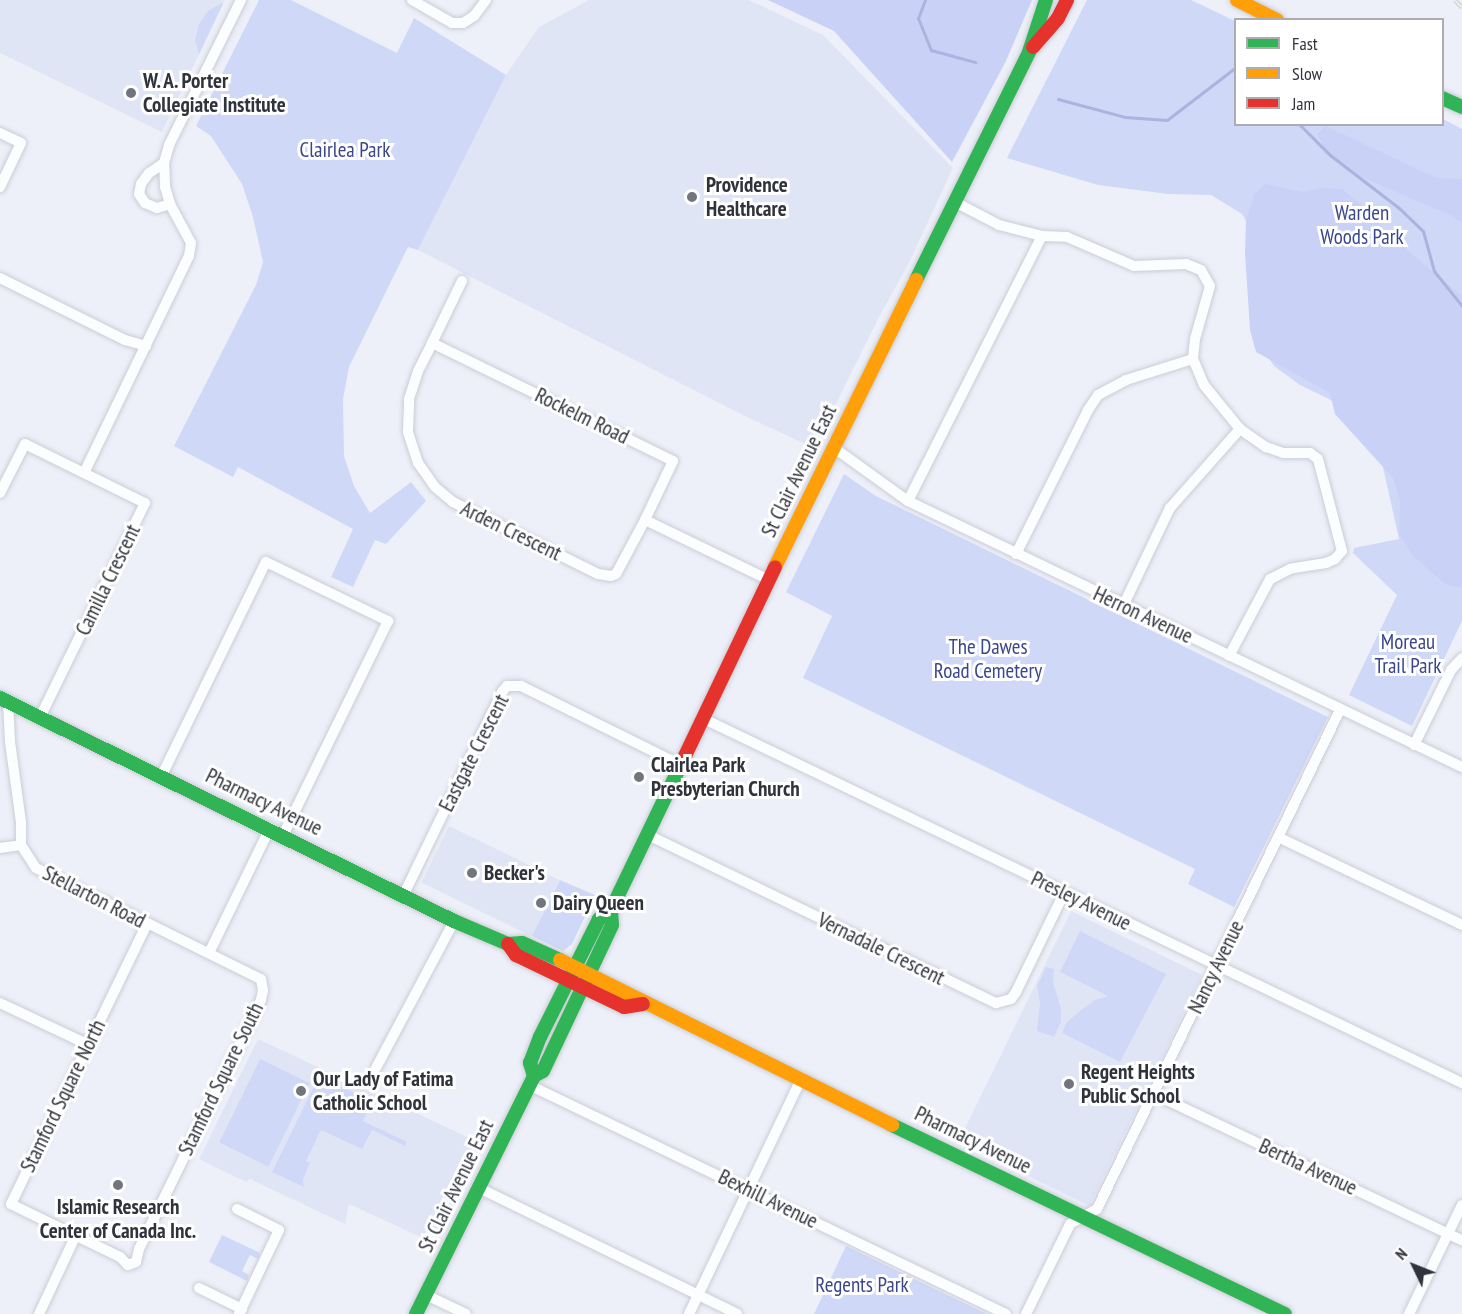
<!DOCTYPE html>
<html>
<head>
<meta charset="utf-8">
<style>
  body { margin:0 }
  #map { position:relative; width:1462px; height:1314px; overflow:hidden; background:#edf0f9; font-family:"PT Sans Narrow",sans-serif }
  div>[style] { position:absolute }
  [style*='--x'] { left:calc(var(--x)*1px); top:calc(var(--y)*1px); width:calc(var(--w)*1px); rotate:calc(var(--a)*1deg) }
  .built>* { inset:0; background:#e0e5f6; transform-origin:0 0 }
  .green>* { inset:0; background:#d0d8f7; transform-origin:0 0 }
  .forest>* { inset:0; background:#c9d2f6 }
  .stream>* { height:3px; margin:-1.5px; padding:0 1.5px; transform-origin:1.5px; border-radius:1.5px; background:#aab4de }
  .roads { filter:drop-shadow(0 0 2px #cbcdd5) drop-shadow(0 0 2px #cbcdd5) }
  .street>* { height:10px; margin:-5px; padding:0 5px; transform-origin:5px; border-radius:5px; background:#fcfdfe }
  .fast>* { height:14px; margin:-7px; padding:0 7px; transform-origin:7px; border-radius:7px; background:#30b455 }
  .slow>* { height:14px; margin:-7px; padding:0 7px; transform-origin:7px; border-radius:7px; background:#ff9f0a }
  .jam>* { height:14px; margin:-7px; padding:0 7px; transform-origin:7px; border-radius:7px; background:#e5322d }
  .rail>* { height:5px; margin-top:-2.5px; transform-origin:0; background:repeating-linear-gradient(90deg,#fff 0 9px,#d9d9dc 0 18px); box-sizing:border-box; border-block:2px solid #d9d9dc }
  .dots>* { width:16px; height:16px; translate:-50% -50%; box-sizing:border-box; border:3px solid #fff; border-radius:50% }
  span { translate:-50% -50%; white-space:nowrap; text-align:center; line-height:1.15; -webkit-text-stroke:6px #fff; paint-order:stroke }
  .poi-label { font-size:21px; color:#31333c; font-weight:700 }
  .left { translate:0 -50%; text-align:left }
  .park-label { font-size:21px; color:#3c478b }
  .street-label { font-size:21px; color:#31333c }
  .legend { position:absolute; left:1234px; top:18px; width:210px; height:108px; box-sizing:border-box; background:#fff; border:2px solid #adadb1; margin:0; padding:8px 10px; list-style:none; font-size:18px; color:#31333c }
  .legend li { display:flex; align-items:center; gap:12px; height:30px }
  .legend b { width:30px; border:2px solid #adadb1 }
  .north { position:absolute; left:1384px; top:1236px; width:60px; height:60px; -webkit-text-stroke:4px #fff; paint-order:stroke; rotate:313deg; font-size:16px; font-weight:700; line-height:24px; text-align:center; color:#31333c }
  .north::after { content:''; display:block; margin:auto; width:21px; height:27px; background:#31333c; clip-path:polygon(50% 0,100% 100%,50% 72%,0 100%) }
</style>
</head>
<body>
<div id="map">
  <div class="built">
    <div style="clip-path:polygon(0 0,225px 0,162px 132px,0 53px)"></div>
    <div style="clip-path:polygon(589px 0,749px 0,823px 35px,953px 168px,908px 265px,880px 315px,814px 448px,747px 417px,418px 250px,506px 75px,539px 27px)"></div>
    <div style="left:449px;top:826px;width:123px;height:63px;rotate:26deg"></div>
    <div style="left:1071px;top:911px;width:146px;height:257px;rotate:26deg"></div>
    <div style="clip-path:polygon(258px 1039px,482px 1144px,436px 1244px,349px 1204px,345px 1224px,250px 1179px,246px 1182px,199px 1159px)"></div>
  </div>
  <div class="green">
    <div style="clip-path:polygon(259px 0,291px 0,397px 53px,414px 18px,506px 75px,418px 250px,408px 247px,349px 367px,343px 399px,344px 456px,354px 486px,370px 513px,411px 482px,426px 501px,386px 544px,375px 540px,353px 587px,331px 577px,353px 529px,238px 467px,233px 477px,174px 446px,256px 285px,263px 262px,253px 217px,242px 184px,211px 136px,196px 126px)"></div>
    <div style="clip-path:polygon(1087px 0,1191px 0,1235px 21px,1236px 124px,1442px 124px,1443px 119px,1462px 129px,1462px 621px,1412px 726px,1349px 695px,1397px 595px,1353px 553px,1354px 548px,1399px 539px,1380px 454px,1362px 422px,1329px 399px,1300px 385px,1274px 366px,1264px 351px,1269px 261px,1242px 214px,1211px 195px,1168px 194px,1098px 185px,1007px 158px)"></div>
    <div style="clip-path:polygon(222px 3px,223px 4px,199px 54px,195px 40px,199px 24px,208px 11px)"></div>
    <div style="clip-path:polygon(844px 474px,876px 496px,1328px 717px,1234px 907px,1188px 884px,1195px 869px,803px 678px,832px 616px,786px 592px)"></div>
    <div style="clip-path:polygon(560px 880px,595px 895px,572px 944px,563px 951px,532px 936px)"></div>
    <div style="clip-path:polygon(1080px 931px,1166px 974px,1120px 1062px,1062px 1033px,1066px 1023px,1081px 1010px,1095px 1000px,1108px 996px,1060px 972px)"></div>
    <div style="clip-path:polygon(1046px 967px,1054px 969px,1053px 982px,1061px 1009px,1061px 1022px,1054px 1037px,1037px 1031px,1040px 1003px,1037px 986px)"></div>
    <div style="left:260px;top:1059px;width:55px;height:93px;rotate:26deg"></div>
    <div style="clip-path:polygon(319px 1076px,372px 1101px,363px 1121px,407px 1142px,405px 1146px,372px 1130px,362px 1149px,321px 1130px,306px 1161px,310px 1163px,303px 1179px,304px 1187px,272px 1172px)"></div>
    <div style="clip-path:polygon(222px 1235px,260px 1253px,258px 1259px,250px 1255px,242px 1271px,249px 1275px,247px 1281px,209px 1262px)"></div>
    <div style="clip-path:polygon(846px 1246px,987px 1314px,814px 1314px)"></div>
  </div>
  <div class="forest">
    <div style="clip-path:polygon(768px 0,1032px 0,1006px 61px,952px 162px,834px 31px)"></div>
    <div style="clip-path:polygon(1326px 126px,1436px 178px,1462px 179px,1462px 223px,1450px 215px,1347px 171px,1327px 153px,1317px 134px)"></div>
    <div style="clip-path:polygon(1265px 184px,1302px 192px,1321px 188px,1342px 189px,1375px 216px,1386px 232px,1462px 296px,1462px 588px,1445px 584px,1412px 555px,1399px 534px,1400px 501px,1393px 478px,1335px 414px,1330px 393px,1256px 352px,1250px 330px,1245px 253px,1246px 220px,1254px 195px)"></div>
  </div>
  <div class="stream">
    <div style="--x:925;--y:0;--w:19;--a:111"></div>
    <div style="--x:918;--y:18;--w:35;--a:68"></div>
    <div style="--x:931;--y:50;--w:46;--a:15.3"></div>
    <div style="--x:1058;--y:99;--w:69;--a:15"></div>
    <div style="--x:1125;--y:117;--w:42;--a:4.1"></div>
    <div style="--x:1167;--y:120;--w:87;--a:-37.5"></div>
    <div style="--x:1299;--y:124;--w:44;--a:45"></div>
    <div style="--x:1330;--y:155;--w:87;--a:37.5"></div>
    <div style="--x:1399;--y:208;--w:33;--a:44"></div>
    <div style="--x:1423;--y:231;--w:41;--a:74.6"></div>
    <div style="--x:1434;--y:271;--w:45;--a:51.3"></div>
  </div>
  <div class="roads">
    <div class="street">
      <div style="--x:412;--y:0;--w:46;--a:29.9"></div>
      <div style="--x:452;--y:23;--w:11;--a:0"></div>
      <div style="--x:463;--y:23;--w:13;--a:-32"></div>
      <div style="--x:474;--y:16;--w:20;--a:-53"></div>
      <div style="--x:0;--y:133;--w:23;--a:25"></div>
      <div style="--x:21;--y:143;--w:49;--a:115.5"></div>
      <div style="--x:164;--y:163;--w:18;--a:146"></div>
      <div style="--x:149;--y:173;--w:14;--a:126"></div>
      <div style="--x:141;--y:184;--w:10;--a:101"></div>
      <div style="--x:139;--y:194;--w:11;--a:56"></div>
      <div style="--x:145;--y:203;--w:13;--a:23"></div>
      <div style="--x:157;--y:208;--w:14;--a:-17"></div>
      <div style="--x:955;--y:202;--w:50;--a:27.6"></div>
      <div style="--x:999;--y:225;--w:44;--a:14.3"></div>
      <div style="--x:1042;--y:236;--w:25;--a:2"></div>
      <div style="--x:1067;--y:237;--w:73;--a:23.4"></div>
      <div style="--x:1134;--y:266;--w:52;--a:-2.2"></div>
      <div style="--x:1186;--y:264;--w:16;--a:22"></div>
      <div style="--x:1201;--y:270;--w:18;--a:61"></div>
      <div style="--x:1210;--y:286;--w:55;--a:105.8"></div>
      <div style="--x:1195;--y:339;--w:20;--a:96"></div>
      <div style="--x:1193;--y:359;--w:28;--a:67"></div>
      <div style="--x:1204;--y:385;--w:57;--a:50.7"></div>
      <div style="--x:1240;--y:429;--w:32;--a:35"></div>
      <div style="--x:1266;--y:447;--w:18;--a:19"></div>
      <div style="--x:1283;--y:453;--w:27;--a:0"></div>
      <div style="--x:1310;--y:453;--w:10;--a:37"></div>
      <div style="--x:1318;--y:459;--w:95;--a:75.4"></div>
      <div style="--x:1342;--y:551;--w:11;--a:131"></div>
      <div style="--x:1335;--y:559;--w:10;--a:156"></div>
      <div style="--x:1326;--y:563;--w:36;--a:171"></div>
      <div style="--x:1290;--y:569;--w:22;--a:153"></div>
      <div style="--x:1270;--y:579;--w:87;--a:118"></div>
      <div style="--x:0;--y:278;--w:140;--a:26.4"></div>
      <div style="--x:125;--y:340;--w:22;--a:16"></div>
      <div style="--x:432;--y:343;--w:268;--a:26.1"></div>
      <div style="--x:673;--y:461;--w:65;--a:115.4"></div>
      <div style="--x:645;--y:520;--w:61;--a:118.2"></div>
      <div style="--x:616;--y:574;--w:5;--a:158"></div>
      <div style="--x:611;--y:576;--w:13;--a:-171"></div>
      <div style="--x:598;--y:574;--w:162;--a:-153.6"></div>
      <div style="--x:453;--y:502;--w:23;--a:-140"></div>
      <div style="--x:435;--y:487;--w:29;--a:-125"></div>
      <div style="--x:418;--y:463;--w:33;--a:-108"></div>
      <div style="--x:408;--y:432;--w:33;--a:-88"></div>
      <div style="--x:409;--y:399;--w:29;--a:-72"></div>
      <div style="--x:418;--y:371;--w:31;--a:-63"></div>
      <div style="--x:432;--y:343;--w:69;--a:-64.2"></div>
      <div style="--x:833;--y:447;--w:92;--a:35.8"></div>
      <div style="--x:908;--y:501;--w:615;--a:25.65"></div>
      <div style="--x:84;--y:473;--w:241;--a:-64.2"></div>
      <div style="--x:189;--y:256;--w:13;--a:-81"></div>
      <div style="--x:191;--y:243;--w:44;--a:-118.3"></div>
      <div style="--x:170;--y:204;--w:19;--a:-106"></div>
      <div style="--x:165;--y:186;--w:23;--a:-92"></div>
      <div style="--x:164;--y:163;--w:19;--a:-74"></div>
      <div style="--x:169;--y:145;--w:162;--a:-63.6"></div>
      <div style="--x:0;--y:493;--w:55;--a:-63"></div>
      <div style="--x:25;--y:444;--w:134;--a:26.2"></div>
      <div style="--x:145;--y:503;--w:238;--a:116.1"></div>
      <div style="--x:908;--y:501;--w:297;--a:-63.2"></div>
      <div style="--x:645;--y:520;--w:138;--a:25.8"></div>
      <div style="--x:1016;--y:554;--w:161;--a:-63.4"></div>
      <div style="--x:1088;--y:410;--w:18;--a:-56"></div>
      <div style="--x:1098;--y:395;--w:32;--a:-28"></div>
      <div style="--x:1126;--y:380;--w:70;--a:-17.4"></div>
      <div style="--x:1123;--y:606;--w:109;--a:-64.4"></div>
      <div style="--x:1170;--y:508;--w:106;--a:-48.5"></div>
      <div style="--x:8;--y:702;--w:40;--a:87.1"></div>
      <div style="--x:10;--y:742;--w:81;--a:82.2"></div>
      <div style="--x:21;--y:822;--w:23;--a:90"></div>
      <div style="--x:21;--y:845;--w:27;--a:57"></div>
      <div style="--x:36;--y:868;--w:251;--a:26.3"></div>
      <div style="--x:261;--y:979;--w:11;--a:80"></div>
      <div style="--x:263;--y:990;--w:10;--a:101"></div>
      <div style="--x:261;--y:1000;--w:277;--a:116.1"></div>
      <div style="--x:139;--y:1249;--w:13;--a:103"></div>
      <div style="--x:136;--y:1262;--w:9;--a:159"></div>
      <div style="--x:128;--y:1265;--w:11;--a:-135"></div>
      <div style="--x:120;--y:1257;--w:121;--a:-154.1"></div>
      <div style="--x:11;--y:1204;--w:311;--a:-64.1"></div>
      <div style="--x:702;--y:718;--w:843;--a:25.65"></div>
      <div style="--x:1414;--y:745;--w:84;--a:-63.7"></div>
      <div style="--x:1451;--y:670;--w:16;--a:-47"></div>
      <div style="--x:162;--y:775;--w:237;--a:-64"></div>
      <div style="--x:266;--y:562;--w:136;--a:25.8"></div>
      <div style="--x:388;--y:621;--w:238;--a:116.1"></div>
      <div style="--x:646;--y:834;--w:389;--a:25.8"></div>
      <div style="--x:996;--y:1003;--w:16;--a:-15"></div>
      <div style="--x:1011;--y:999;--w:9;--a:-54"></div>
      <div style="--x:1016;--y:992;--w:110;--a:-64.1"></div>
      <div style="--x:1280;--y:838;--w:202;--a:25.5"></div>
      <div style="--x:0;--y:848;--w:21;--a:-8"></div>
      <div style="--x:404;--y:894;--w:225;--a:-64.1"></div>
      <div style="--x:502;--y:692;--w:8;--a:-50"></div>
      <div style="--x:507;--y:686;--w:14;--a:0"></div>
      <div style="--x:521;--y:686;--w:176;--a:26.3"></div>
      <div style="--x:209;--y:953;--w:139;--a:-64"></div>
      <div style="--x:0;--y:1003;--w:98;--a:25.3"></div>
      <div style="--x:376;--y:1068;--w:166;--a:-62"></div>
      <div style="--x:529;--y:1085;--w:529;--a:25.64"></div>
      <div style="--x:1154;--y:1094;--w:341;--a:25.4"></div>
      <div style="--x:479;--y:1188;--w:287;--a:26"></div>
      <div style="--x:237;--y:1209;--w:47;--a:26.6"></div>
      <div style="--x:279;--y:1230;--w:93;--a:115.5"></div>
      <div style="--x:199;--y:1288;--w:48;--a:26"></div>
      <div style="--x:426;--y:1295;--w:44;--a:25.4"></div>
      <div style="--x:39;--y:1314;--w:87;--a:-64.9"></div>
      <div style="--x:689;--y:1314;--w:258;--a:-64.5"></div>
      <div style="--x:1026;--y:1314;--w:100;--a:-63.9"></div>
      <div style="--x:1070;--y:1224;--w:31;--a:-29"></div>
      <div style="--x:1097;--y:1209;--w:555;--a:-64.04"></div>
      <div style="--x:1409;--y:1314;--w:121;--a:-64.1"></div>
    </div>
    <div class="fast">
      <div style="--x:1442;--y:98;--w:22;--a:24"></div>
      <div style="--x:916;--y:280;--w:254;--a:-63.6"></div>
      <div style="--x:1029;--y:52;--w:55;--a:-71.9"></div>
      <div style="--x:0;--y:698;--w:506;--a:26.16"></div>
      <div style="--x:454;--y:921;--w:59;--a:23.1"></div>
      <div style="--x:508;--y:944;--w:14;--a:-4"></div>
      <div style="--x:522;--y:943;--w:42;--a:24.1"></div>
      <div style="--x:534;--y:1076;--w:14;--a:-107"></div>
      <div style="--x:530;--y:1063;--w:28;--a:-69"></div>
      <div style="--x:540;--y:1037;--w:132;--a:-63.4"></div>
      <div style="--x:599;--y:919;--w:15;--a:-37"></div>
      <div style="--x:611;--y:910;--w:171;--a:-64.3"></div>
      <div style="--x:892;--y:1125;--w:436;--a:25.7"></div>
      <div style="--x:416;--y:1314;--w:266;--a:-63.6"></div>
      <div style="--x:534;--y:1076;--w:10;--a:-29"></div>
      <div style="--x:543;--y:1071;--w:161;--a:-64.7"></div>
      <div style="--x:612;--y:925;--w:15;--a:-94"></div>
    </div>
    <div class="slow">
      <div style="--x:1237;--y:0;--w:45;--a:26.6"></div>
      <div style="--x:775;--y:567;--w:320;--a:-63.8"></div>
      <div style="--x:560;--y:960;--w:371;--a:26.4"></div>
    </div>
    <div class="jam">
      <div style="--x:1033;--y:47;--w:38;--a:-49"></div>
      <div style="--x:1058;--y:18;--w:20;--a:-63"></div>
      <div style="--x:685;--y:756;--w:209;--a:-64.5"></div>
      <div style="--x:508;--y:944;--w:14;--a:54"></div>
      <div style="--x:516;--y:955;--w:120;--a:25.7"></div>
      <div style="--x:624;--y:1007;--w:19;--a:-9"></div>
    </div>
  </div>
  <div class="rail">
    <div style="--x:1455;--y:0;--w:10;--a:45"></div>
  </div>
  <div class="dots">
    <div style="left:131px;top:93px;background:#73757e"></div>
    <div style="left:692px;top:197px;background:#73757e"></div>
    <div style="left:639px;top:777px;background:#73757e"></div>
    <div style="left:472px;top:873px;background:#73757e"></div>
    <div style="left:541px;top:903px;background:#73757e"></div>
    <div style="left:1069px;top:1084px;background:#73757e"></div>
    <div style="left:301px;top:1091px;background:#73757e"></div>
    <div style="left:118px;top:1185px;background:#73757e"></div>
  </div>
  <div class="poi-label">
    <span class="left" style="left:143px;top:93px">W. A. Porter<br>Collegiate Institute</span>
    <span class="left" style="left:706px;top:197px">Providence<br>Healthcare</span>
    <span class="left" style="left:651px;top:777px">Clairlea Park<br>Presbyterian Church</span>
    <span class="left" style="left:484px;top:873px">Becker's</span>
    <span class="left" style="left:553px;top:903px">Dairy Queen</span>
    <span class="left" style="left:1081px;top:1084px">Regent Heights<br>Public School</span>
    <span class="left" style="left:313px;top:1091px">Our Lady of Fatima<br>Catholic School</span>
    <span style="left:118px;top:1219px">Islamic Research<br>Center of Canada Inc.</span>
  </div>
  <div class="park-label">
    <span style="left:345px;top:150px">Clairlea Park</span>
    <span style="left:1362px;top:225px">Warden<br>Woods Park</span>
    <span style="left:1408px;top:654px">Moreau<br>Trail Park</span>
    <span style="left:988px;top:659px">The Dawes<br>Road Cemetery</span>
    <span style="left:862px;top:1285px">Regents Park</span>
  </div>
  <div class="street-label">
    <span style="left:582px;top:416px;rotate:26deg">Rockelm Road</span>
    <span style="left:799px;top:471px;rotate:-64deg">St Clair Avenue East</span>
    <span style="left:511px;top:531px;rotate:26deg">Arden Crescent</span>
    <span style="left:108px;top:580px;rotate:-64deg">Camilla Crescent</span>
    <span style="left:1143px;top:615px;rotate:25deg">Herron Avenue</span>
    <span style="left:474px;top:753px;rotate:-63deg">Eastgate Crescent</span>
    <span style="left:264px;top:802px;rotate:26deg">Pharmacy Avenue</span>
    <span style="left:94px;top:897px;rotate:27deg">Stellarton Road</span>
    <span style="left:1081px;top:901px;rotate:26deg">Presley Avenue</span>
    <span style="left:881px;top:949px;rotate:26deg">Vernadale Crescent</span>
    <span style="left:1216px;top:967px;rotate:-64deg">Nancy Avenue</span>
    <span style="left:221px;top:1079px;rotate:-64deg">Stamford Square South</span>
    <span style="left:63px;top:1096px;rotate:-64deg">Stamford Square North</span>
    <span style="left:973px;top:1140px;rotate:26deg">Pharmacy Avenue</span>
    <span style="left:1308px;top:1167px;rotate:25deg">Bertha Avenue</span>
    <span style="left:456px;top:1186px;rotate:-64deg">St Clair Avenue East</span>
    <span style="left:768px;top:1199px;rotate:26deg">Bexhill Avenue</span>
  </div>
  <ul class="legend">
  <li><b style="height:8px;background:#30b455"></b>Fast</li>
  <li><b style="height:8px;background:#ff9f0a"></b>Slow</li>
  <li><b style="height:8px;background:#e5322d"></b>Jam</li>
  </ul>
  <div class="north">N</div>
</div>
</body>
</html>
